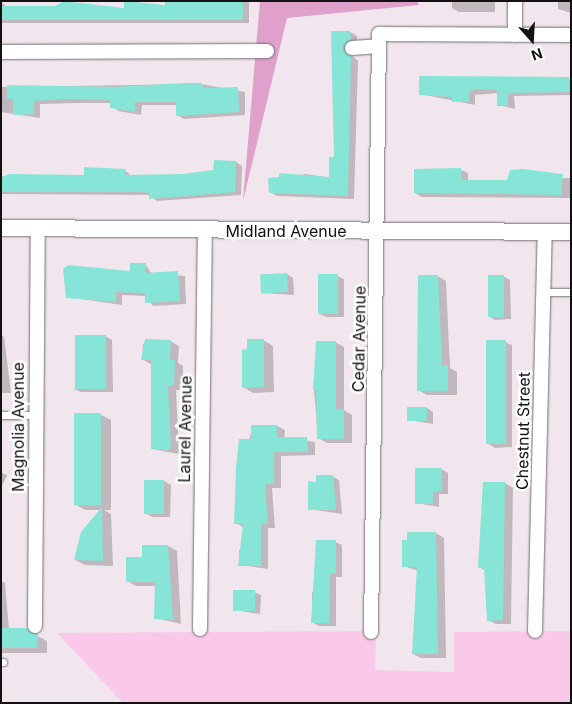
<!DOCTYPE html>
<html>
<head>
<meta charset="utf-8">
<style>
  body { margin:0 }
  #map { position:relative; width:572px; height:704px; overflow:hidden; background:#f1e6ed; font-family:Inter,sans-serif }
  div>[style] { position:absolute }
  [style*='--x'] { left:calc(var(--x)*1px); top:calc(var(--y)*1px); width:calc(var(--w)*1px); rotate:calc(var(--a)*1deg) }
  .green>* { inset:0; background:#fac8e9 }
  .forest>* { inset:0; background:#dfa1cb }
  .shadow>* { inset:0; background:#0003; transform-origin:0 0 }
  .building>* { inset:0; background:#86e5d7; transform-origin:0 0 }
  .roads { filter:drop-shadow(0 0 1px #756c71) drop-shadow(0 0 1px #756c71) }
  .service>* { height:7px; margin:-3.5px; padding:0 3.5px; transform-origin:3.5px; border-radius:3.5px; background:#fff }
  .minor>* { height:14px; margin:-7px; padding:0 7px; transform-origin:7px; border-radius:7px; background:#fff }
  .tertiary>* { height:16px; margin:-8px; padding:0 8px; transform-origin:8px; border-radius:8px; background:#fff }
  span { translate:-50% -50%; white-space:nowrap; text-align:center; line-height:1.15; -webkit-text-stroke:5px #fff; paint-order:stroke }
  .street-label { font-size:16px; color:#141113 }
  .frame { position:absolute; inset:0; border:2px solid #141113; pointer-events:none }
  .north { position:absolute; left:507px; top:15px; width:50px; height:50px; -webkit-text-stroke:4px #fff; paint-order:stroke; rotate:161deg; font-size:14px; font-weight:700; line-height:20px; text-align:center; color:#141113 }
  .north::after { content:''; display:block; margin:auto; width:18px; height:22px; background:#141113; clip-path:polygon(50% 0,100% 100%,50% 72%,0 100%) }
</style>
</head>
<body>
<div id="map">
  <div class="green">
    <div style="clip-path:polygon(376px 631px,375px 670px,454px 672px,454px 632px,571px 631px,571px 703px,123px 703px,57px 633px)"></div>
  </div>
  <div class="forest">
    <div style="clip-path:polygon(260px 1px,417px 1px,419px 5px,287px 18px,243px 201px)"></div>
  </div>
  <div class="shadow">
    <div style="clip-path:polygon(125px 1px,166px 6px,166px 1px,249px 1px,249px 23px,1px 23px,1px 2px,7px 7px,56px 7px,65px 2px,125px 9px)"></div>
    <div style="clip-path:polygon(452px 1px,495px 1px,495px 12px,459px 12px,452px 8px)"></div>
    <div style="clip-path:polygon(558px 1px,571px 1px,571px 13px,558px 9px)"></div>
    <div style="clip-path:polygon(350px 32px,357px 36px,357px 43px,349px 53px,358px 61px,354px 199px,277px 196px,270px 192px,270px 179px,306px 174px,331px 178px,335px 158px,332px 33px)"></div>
    <div style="clip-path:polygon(571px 79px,571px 95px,514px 96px,515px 109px,498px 105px,498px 93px,475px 95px,475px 105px,420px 94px)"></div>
    <div style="clip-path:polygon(201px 84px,245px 92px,245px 115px,184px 119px,177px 115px,177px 105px,142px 105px,141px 115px,118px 111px,111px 103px,77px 103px,40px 104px,40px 118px,1px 112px,1px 87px)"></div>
    <div style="clip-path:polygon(236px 162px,242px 166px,241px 195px,157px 201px,150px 195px,1px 194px,1px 176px,85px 177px,125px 170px,131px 176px,183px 175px,214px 171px)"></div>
    <div style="clip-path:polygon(461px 170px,468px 173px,468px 181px,571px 178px,571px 198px,422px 197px,415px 193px)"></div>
    <div style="clip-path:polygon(145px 264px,152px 274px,185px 276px,186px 304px,153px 306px,146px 296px,122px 295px,122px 305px,67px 297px)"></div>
    <div style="clip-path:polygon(287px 274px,293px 278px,294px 295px,263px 293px)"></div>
    <div style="clip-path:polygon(337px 276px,344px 279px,344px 317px,326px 317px,320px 314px)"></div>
    <div style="clip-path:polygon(437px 276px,446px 281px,450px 368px,457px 372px,457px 395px,427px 395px,418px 390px)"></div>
    <div style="clip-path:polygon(503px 276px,510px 280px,511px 319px,495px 320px,488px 316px)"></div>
    <div style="clip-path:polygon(1px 335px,4px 337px,11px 393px,1px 393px)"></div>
    <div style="clip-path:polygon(105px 336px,112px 340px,113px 392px,81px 392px,74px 389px)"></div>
    <div style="clip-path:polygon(263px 340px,273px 346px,274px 392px,253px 393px,243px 387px,248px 351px)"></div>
    <div style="clip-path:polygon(170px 341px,179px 346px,178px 363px,183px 366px,183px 390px,176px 390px,179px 454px,152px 449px,152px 365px,142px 359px,143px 344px)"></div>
    <div style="clip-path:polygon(335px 342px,344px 347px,344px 410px,352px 415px,352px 443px,327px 443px,318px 438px,314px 390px)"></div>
    <div style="clip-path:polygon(505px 342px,512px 345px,512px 447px,495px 448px,489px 444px)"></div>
    <div style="clip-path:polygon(427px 408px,433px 412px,433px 424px,409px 420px)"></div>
    <div style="clip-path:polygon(75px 414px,101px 415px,111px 420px,111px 510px,104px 510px,111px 514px,113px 566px,85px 565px,75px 560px,101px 510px,85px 510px,75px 504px)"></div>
    <div style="clip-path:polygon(252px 426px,277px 426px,285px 430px,284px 438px,315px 442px,315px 455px,281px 456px,281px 488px,272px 488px,275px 528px,268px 528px,268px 569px,239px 565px,239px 550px,245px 549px,243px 527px,236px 523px)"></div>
    <div style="clip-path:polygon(441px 469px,448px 473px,448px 494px,439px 494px,439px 507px,416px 503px)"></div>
    <div style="left:1px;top:472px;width:7px;height:23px;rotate:27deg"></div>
    <div style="clip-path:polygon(332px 476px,339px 480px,342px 514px,309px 509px,317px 483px)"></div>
    <div style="clip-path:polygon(164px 481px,171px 485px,170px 517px,152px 517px,145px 513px,146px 482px)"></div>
    <div style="clip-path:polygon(505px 483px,513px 488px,511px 624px,496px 624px,488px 620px,486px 571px,479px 567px)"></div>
    <div style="clip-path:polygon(409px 533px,436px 533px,444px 538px,446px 658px,421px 658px,413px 654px,419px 571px,403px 566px)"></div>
    <div style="clip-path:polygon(335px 542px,342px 545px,342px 577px,336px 577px,336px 626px,319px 626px,312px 622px,312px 592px,317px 592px)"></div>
    <div style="clip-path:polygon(143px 546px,168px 546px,177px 551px,181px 624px,155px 618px,156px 586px,136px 586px,127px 581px,143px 558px)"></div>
    <div style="clip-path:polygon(1px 581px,5px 583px,9px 629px,26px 630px,47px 641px,47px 653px,1px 653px)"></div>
    <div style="clip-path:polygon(254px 592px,261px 595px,260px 614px,234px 610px)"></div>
  </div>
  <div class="building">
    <div style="clip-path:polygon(64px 1px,124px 8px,124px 1px,165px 5px,165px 1px,243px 1px,243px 20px,1px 20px,1px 6px,55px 6px)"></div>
    <div style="clip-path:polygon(331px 31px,350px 31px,351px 39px,343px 48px,351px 57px,348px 196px,269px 193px,268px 178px,279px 177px,279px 173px,329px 177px,329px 157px,334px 157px)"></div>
    <div style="clip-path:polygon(419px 76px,569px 77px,570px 92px,508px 93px,508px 106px,497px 106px,497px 90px,475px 89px,469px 92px,469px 102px,452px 102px,452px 97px,419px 95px)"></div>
    <div style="clip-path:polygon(184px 83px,201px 83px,204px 88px,238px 87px,239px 112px,176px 116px,176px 102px,135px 102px,135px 112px,110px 108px,110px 100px,69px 99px,34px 101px,34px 114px,13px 115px,13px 99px,7px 99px,7px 85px,114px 87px)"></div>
    <div style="clip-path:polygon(214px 160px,236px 161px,235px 192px,149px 199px,149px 193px,142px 192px,1px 192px,1px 177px,10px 174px,84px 175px,84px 167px,125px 169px,125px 175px,183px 174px,213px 170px)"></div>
    <div style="clip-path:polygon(461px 168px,462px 180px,507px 180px,510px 170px,522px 169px,563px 174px,561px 195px,414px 193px,414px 169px)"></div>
    <div style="clip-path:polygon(130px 263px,146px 263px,145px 273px,178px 271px,180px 301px,145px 303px,145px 293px,116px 292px,116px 302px,66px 298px,63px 269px,68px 265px,130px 271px)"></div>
    <div style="left:287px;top:273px;width:19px;height:27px;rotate:87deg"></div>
    <div style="left:318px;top:274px;width:20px;height:40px"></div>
    <div style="clip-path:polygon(418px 275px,438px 275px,442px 365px,448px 365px,448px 391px,417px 391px)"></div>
    <div style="left:488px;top:275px;width:16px;height:42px"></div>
    <div style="left:75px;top:335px;width:31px;height:54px"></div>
    <div style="clip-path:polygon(145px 339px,171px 340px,170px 359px,175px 360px,174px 386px,168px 386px,171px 450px,151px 449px,151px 360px,141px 360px)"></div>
    <div style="clip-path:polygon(247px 339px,264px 339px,264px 387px,242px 388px,242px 350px,247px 349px)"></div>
    <div style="left:506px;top:340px;width:104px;height:20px;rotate:90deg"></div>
    <div style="clip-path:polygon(316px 341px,336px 341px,336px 409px,344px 409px,344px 439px,317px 439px,316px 390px,313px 390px)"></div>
    <div style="left:407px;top:407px;width:20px;height:14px"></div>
    <div style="left:74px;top:413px;width:27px;height:92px"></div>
    <div style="clip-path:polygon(251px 425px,277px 425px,277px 437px,307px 437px,308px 452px,274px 452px,274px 484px,265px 484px,268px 524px,261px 524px,261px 566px,238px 566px,243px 524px,234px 524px,236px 467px,239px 439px,251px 439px)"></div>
    <div style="clip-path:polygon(415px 468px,442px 468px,442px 491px,433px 491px,433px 504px,415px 504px)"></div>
    <div style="clip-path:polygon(316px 475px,333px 475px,336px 510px,308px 510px,308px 481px,316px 482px)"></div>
    <div style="left:144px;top:480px;width:20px;height:34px"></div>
    <div style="clip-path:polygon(483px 482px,505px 482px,503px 620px,487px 621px,484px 568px,478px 568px)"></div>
    <div style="clip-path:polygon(102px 507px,103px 561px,74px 560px,81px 532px)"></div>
    <div style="clip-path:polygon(407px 532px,436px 532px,438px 654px,412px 654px,417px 567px,402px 567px,402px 540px,407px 540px)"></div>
    <div style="clip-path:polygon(316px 540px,336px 540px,336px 574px,330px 574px,329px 623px,311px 623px)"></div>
    <div style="clip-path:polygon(142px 545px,168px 545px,173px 620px,154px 619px,155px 582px,126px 582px,126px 557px,142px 557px)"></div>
    <div style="left:233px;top:590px;width:22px;height:21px"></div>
    <div style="clip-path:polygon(1px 628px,27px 628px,38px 634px,37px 648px,1px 648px)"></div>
  </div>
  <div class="roads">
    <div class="service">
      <div style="--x:544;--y:292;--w:27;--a:0"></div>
      <div style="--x:1;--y:415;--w:33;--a:0"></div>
      <div style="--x:1;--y:662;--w:2;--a:0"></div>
    </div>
    <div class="minor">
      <div style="--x:515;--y:35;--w:34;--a:-90"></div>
      <div style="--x:352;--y:48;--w:27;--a:-4"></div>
      <div style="--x:1;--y:52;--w:266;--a:-0.2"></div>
      <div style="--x:35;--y:626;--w:398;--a:-89.6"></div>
      <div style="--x:200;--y:629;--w:399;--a:-89.3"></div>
      <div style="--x:535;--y:631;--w:399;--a:-88.6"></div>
      <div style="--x:371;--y:632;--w:598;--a:-89.23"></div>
      <div style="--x:379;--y:34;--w:192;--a:0.3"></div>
    </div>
    <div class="tertiary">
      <div style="--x:1;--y:228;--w:570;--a:0.4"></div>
    </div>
  </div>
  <div class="street-label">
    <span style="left:286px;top:231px">Midland Avenue</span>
    <span style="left:359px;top:339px;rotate:-89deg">Cedar Avenue</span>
    <span style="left:18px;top:427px;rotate:-90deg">Magnolia Avenue</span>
    <span style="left:185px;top:429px;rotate:-89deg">Laurel Avenue</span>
    <span style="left:523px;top:431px;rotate:-89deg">Chestnut Street</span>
  </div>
  <div class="frame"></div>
  <div class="north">N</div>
</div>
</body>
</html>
